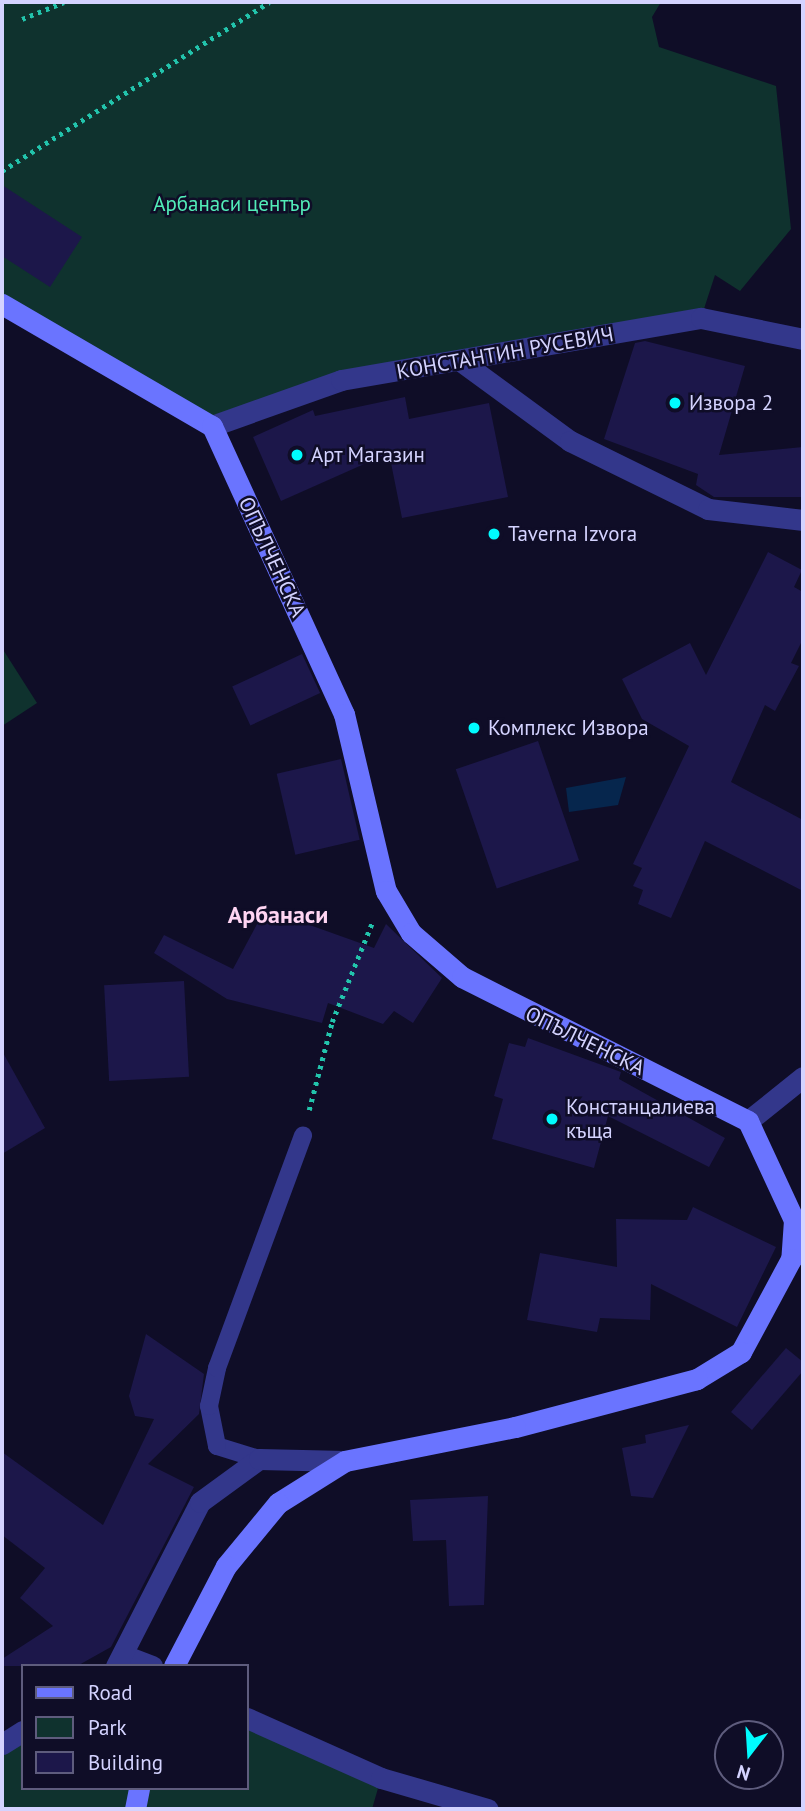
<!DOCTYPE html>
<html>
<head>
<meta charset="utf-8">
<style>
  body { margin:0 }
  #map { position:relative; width:805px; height:1811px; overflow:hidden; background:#0f0d27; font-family:"PT Sans",sans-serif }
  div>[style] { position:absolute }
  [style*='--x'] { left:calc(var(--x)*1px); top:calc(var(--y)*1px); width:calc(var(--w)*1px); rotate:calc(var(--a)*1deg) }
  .green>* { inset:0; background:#0f322e }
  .water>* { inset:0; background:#06264d }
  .building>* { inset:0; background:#1c174a; transform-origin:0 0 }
  .path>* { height:4.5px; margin-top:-2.25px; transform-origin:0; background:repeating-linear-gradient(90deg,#22c4ac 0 3.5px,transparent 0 8.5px) }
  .lane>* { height:18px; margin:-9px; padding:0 9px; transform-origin:9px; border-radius:9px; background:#33378b }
  .street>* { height:21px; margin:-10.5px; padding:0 10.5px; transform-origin:10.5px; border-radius:10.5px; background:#33378b }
  .secondary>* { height:21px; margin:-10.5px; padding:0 10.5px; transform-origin:10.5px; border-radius:10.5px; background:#6a74ff }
  .dots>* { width:19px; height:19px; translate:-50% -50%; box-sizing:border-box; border:4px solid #0f0d27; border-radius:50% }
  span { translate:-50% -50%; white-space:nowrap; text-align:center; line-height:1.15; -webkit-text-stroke:5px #0f0d27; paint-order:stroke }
  .park-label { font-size:21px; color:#52ecb8 }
  .street-label { font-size:21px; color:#d4d3ff }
  .poi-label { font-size:21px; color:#d4d3ff }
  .left { translate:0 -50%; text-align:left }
  .quarter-label { font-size:24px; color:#ffd5f3; font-weight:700 }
  .frame { position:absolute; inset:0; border:4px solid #d4d3ff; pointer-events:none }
  .legend { position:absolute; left:21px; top:1664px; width:228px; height:126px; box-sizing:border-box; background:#0f0d27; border:2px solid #5e5c7d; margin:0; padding:9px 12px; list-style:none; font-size:21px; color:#d4d3ff }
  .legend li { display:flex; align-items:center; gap:14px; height:35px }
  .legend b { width:35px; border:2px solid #5e5c7d }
  .north { position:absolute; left:714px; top:1720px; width:70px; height:70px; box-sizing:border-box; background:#0f0d27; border:2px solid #5e5c7d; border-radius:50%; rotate:197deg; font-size:19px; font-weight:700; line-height:28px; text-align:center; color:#d4d3ff }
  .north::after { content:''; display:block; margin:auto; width:24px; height:32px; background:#00fbfe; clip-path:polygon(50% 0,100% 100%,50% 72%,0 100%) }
</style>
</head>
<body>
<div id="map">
  <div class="green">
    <div style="clip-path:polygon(2px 2px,661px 2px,652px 17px,659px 47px,776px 86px,791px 229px,740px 291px,715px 275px,701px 318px,341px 380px,212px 426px,2px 304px)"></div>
    <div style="clip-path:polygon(2px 648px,37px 703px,2px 726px)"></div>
    <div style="clip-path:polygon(247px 1718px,381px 1778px,372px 1809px,2px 1809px,2px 1744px,23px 1731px,23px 1788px,247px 1788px)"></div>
  </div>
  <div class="water">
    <div style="clip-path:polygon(626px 777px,618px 805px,569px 812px,566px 788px)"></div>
  </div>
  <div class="building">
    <div style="clip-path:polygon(2px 185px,82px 237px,50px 287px,2px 256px)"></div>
    <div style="clip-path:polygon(645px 341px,745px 366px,719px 455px,803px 447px,803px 497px,714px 497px,696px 485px,698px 474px,604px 439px,635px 343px)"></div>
    <div style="clip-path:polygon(405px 397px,409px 419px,489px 403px,508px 497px,402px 518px,389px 453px,281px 501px,253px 437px,313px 410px,315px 416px)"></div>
    <div style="clip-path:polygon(768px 552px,802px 570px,794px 587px,803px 592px,803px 639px,791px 663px,799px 666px,775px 711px,765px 705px,731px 782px,803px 820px,803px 891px,705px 841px,671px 918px,638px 904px,643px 890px,633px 886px,642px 868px,633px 864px,689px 746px,642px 719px,622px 679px,690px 643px,706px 675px)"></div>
    <div style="left:302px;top:654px;width:43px;height:77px;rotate:65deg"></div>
    <div style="left:538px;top:741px;width:126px;height:87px;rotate:71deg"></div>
    <div style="left:341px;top:759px;width:83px;height:66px;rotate:77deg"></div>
    <div style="clip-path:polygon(265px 909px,374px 948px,386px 924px,442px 978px,413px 1023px,394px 1011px,383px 1024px,328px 1003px,322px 1023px,227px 999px,154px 953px,164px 935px,233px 969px)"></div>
    <div style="left:184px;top:981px;width:96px;height:80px;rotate:87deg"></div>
    <div style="clip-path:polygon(528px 1038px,621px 1072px,619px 1079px,725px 1138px,709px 1167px,608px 1116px,594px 1168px,492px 1139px,503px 1099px,494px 1096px,509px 1043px,525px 1047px)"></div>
    <div style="clip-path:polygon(2px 1051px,45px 1128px,2px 1154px)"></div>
    <div style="clip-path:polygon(693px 1207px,776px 1247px,737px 1327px,651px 1284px,650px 1320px,600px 1318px,597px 1332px,527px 1320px,540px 1253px,617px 1267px,616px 1219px,687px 1220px)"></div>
    <div style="clip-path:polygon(146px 1334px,204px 1374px,199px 1414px,148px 1464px,194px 1487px,111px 1647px,77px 1666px,2px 1666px,2px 1659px,53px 1626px,20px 1598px,45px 1568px,2px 1535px,2px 1452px,103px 1525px,154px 1419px,135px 1416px,129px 1396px)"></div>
    <div style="clip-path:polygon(786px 1348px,803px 1362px,803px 1371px,752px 1430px,731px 1412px)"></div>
    <div style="clip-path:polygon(689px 1425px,653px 1498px,631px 1496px,622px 1448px,646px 1443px,645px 1435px)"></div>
    <div style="clip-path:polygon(488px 1496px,484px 1605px,449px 1606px,446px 1540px,413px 1541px,410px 1500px)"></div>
  </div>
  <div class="path">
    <div style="--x:22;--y:19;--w:45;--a:-22"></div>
    <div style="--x:2;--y:171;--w:316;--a:-32.3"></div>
    <div style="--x:309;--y:1110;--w:91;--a:-75.4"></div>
    <div style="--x:332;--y:1022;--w:107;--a:-68"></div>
  </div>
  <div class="lane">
    <div style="--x:259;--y:1459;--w:44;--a:-162.8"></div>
    <div style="--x:217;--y:1446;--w:41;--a:-101.3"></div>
    <div style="--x:209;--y:1406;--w:39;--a:-78"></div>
    <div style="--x:217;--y:1368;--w:248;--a:-69.7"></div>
  </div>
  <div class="street">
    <div style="--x:462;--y:362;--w:134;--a:36.2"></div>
    <div style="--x:570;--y:441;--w:154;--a:26.2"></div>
    <div style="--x:708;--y:509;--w:96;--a:6.6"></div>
    <div style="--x:212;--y:426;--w:137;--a:-19.6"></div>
    <div style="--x:341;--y:380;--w:365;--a:-9.8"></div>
    <div style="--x:701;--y:318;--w:104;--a:11.6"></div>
    <div style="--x:748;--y:1121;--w:70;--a:-38.7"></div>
    <div style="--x:126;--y:1656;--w:28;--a:21"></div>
    <div style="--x:116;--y:1666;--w:184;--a:-62.9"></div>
    <div style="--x:200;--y:1502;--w:73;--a:-36.1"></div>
    <div style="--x:259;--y:1459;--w:86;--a:1.3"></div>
    <div style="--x:247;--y:1718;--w:147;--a:24.1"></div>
    <div style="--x:381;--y:1778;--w:111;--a:16.2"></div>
    <div style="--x:2;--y:1744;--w:25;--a:-32"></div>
  </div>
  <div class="secondary">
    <div style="--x:2;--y:304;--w:243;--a:30.2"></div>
    <div style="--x:212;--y:426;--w:317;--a:65.4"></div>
    <div style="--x:344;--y:714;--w:182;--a:76.7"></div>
    <div style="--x:386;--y:891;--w:49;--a:59.2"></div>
    <div style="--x:411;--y:933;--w:67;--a:40.8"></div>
    <div style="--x:462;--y:977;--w:320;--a:26.7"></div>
    <div style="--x:748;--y:1121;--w:109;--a:65.1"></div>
    <div style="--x:794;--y:1220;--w:39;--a:94"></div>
    <div style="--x:791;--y:1259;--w:106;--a:118.3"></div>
    <div style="--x:741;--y:1352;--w:52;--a:148.5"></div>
    <div style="--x:697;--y:1379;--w:188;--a:165.2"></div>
    <div style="--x:515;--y:1427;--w:173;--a:168.7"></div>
    <div style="--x:345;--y:1461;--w:79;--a:147.9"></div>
    <div style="--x:278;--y:1503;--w:82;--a:129.5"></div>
    <div style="--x:226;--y:1566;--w:113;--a:117.5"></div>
    <div style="--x:135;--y:1809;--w:21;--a:-79"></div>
  </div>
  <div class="dots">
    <div style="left:675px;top:403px;background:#00fbfe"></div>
    <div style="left:297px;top:455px;background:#00fbfe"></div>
    <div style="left:494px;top:534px;background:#00fbfe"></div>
    <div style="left:474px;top:728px;background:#00fbfe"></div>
    <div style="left:552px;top:1119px;background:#00fbfe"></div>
  </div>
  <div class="park-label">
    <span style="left:232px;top:204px">Арбанаси център</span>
  </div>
  <div class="street-label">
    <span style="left:505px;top:353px;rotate:-10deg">КОНСТАНТИН РУСЕВИЧ</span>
    <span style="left:272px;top:557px;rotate:65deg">ОПЪЛЧЕНСКА</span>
    <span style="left:585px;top:1041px;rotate:26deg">ОПЪЛЧЕНСКА</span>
  </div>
  <div class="poi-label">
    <span class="left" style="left:689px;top:403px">Извора 2</span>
    <span class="left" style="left:311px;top:455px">Арт Магазин</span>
    <span class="left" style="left:508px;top:534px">Taverna Izvora</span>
    <span class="left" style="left:488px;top:728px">Комплекс Извора</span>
    <span class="left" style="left:566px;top:1119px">Констанцалиева<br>къща</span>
  </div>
  <div class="quarter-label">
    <span style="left:278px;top:915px">Арбанаси</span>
  </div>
  <div class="frame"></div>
  <ul class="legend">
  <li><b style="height:9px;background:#6a74ff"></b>Road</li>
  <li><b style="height:19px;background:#0f322e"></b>Park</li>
  <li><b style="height:19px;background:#1c174a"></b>Building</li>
  </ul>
  <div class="north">N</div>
</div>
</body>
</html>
